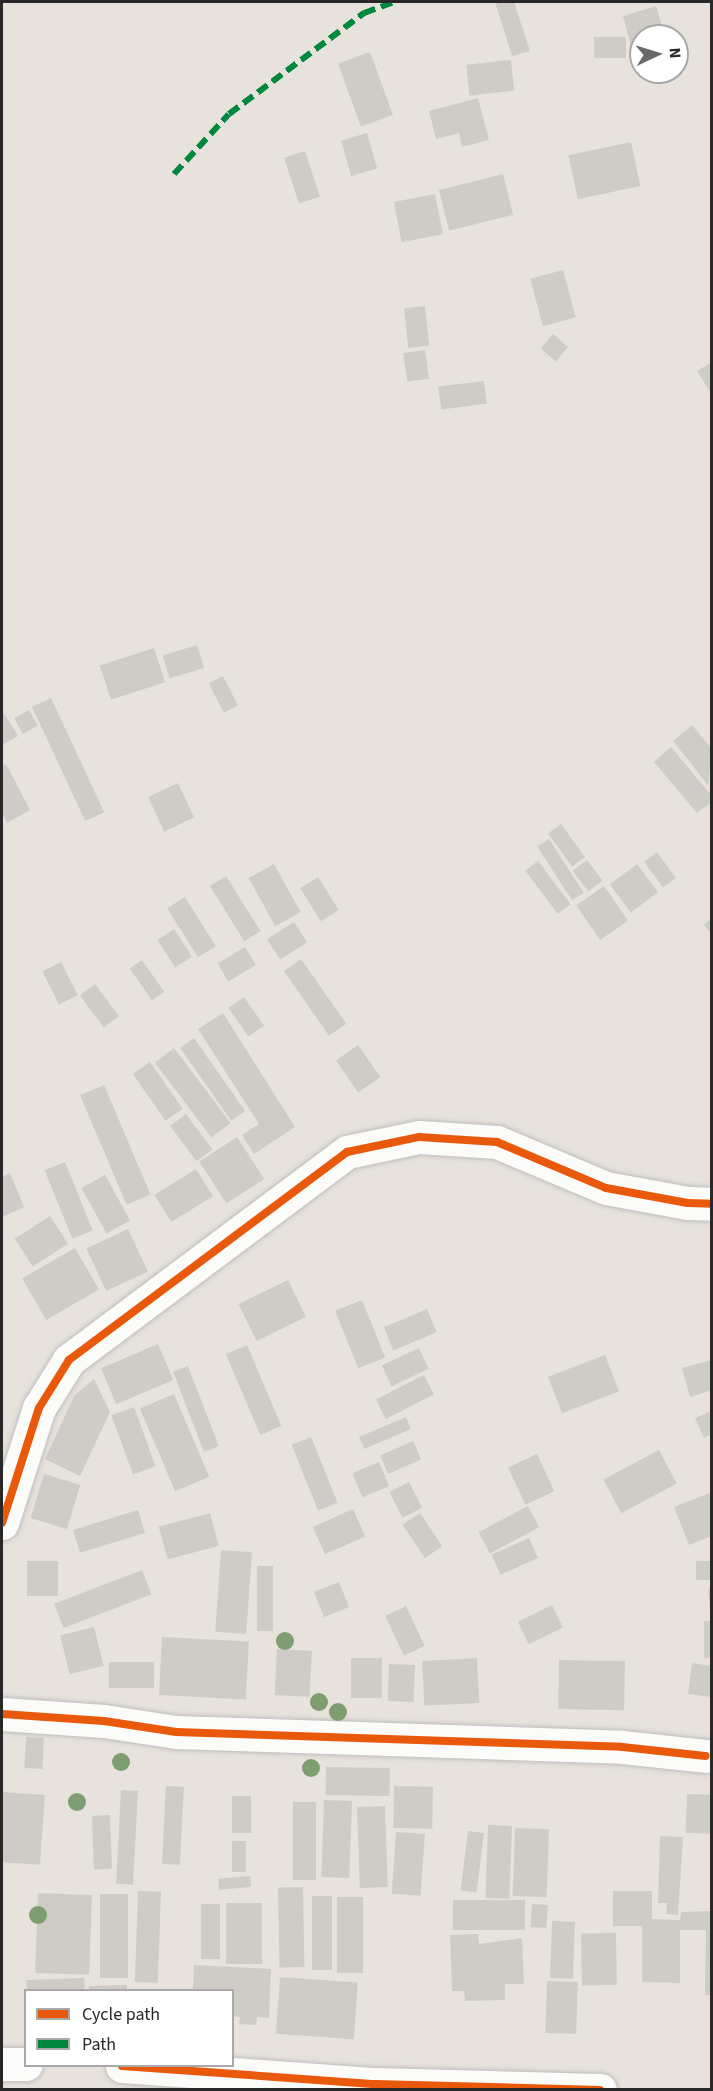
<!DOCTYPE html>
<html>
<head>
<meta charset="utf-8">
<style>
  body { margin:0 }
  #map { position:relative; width:713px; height:2091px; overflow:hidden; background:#e7e2dc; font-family:"Source Sans 3",sans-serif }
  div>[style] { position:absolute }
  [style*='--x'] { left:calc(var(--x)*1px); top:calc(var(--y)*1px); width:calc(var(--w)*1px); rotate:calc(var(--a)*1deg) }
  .building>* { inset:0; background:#cfccc8; transform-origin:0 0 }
  .roads { filter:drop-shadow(0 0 2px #c0bebe) drop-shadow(0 0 2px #c0bebe) }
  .minor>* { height:33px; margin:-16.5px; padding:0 16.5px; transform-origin:16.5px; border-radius:16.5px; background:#fbfbfa }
  .quiet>* { height:6px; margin-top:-3px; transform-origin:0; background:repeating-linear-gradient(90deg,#00873e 0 12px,transparent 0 18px) }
  .cycleway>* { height:8px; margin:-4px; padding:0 4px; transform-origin:4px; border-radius:4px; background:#e8590c }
  .trees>* { width:18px; height:18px; margin:-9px; border-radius:50%; background:#7e9d70 }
  span { translate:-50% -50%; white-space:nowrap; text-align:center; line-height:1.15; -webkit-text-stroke:4.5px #fff; paint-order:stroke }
  .frame { position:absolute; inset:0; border:3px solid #282828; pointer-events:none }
  .legend { position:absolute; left:24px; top:1989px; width:210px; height:78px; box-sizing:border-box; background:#fff; border:2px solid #a9a9a9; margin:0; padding:8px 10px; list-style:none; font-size:18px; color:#282828 }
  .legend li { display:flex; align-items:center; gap:12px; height:30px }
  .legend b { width:30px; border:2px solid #a9a9a9 }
  .north { position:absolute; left:629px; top:24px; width:60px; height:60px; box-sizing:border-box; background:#fff; border:2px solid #a9a9a9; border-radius:50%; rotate:86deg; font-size:16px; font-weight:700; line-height:24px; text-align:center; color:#282828 }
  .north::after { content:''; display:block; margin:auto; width:21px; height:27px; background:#6b6967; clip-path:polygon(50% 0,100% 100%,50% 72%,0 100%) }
</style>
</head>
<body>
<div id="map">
  <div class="building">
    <div style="clip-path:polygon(495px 2px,514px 2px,530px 51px,512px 56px)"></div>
    <div style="clip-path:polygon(656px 6px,665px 36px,641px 36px,641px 55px,634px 57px,623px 16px)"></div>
    <div style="left:626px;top:37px;width:21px;height:32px;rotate:90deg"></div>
    <div style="left:370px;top:52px;width:67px;height:34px;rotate:70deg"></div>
    <div style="left:511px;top:60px;width:31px;height:45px;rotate:84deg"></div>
    <div style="clip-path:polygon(478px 98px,489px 140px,462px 147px,459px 133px,436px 139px,429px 111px)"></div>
    <div style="left:367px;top:133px;width:37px;height:27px;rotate:74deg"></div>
    <div style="left:631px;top:142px;width:45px;height:64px;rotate:78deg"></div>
    <div style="left:305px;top:151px;width:48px;height:22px;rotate:72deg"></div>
    <div style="left:503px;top:174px;width:42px;height:66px;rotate:76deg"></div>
    <div style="left:435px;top:194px;width:41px;height:42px;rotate:79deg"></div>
    <div style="left:563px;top:270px;width:49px;height:34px;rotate:75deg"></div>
    <div style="left:425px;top:306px;width:40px;height:21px;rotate:84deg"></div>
    <div style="left:553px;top:334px;width:20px;height:19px;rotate:41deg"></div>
    <div style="left:425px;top:350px;width:29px;height:22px;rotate:82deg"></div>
    <div style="clip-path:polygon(712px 362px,712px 395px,697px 371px)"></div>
    <div style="left:484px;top:381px;width:23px;height:46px;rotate:83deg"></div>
    <div style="left:197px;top:645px;width:24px;height:36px;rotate:73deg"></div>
    <div style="left:154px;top:648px;width:36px;height:57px;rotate:72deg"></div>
    <div style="left:223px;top:676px;width:33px;height:16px;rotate:63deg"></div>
    <div style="left:51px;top:698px;width:126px;height:21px;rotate:65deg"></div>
    <div style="left:29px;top:710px;width:18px;height:17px;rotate:61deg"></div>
    <div style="clip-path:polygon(4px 713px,18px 736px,2px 745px,2px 715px)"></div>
    <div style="clip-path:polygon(692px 725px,712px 749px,708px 785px,673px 741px)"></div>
    <div style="clip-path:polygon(671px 747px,712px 796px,712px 802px,697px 813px,654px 762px)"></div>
    <div style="clip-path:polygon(6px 764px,30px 810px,7px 823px,2px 813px,2px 766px)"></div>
    <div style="left:178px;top:783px;width:38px;height:33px;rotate:65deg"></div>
    <div style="left:561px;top:824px;width:41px;height:16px;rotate:54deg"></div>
    <div style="left:549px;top:839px;width:64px;height:14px;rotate:57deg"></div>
    <div style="left:657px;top:852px;width:32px;height:16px;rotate:54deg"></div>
    <div style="left:587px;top:860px;width:26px;height:18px;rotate:53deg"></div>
    <div style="left:538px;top:861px;width:54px;height:16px;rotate:53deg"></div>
    <div style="left:274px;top:864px;width:55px;height:29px;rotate:61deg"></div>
    <div style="left:637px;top:864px;width:35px;height:34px;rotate:53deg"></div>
    <div style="left:226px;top:876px;width:65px;height:19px;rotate:58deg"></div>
    <div style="left:318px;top:877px;width:39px;height:21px;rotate:58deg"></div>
    <div style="left:604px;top:886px;width:42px;height:34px;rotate:55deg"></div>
    <div style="left:185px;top:897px;width:58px;height:21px;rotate:58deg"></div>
    <div style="clip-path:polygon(712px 919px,712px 936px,704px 924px)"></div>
    <div style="left:294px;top:922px;width:24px;height:32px;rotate:57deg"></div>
    <div style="left:174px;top:929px;width:33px;height:20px;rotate:57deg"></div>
    <div style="left:245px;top:947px;width:21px;height:32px;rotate:59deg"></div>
    <div style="left:301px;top:959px;width:79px;height:21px;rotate:55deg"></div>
    <div style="left:142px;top:960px;width:39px;height:15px;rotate:55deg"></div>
    <div style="left:61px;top:962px;width:37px;height:21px;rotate:63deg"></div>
    <div style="left:95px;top:984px;width:40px;height:19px;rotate:53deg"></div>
    <div style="left:244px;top:997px;width:35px;height:19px;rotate:55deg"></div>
    <div style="clip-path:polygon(223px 1013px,295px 1127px,254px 1154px,242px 1135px,259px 1124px,198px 1029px)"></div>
    <div style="left:194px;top:1038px;width:89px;height:17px;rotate:55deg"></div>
    <div style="left:358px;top:1045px;width:39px;height:27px;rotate:55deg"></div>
    <div style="left:174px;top:1048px;width:94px;height:24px;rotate:53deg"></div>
    <div style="left:150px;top:1062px;width:57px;height:21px;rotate:55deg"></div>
    <div style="left:104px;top:1085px;width:119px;height:26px;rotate:67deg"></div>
    <div style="left:186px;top:1114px;width:44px;height:20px;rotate:53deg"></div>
    <div style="left:237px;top:1137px;width:50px;height:45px;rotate:57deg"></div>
    <div style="left:65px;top:1162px;width:74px;height:22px;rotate:68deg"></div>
    <div style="left:196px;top:1169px;width:32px;height:49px;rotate:58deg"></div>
    <div style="clip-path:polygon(10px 1173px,24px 1207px,2px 1217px,2px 1177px)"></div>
    <div style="left:105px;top:1175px;width:52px;height:27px;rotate:61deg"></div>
    <div style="left:50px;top:1216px;width:33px;height:42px;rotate:57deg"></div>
    <div style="left:128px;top:1229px;width:47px;height:46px;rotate:65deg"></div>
    <div style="left:75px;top:1248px;width:48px;height:61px;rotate:60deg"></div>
    <div style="left:288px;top:1280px;width:41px;height:55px;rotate:64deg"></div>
    <div style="left:362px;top:1300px;width:62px;height:29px;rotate:68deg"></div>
    <div style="left:427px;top:1309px;width:25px;height:47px;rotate:67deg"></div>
    <div style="left:158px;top:1344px;width:39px;height:62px;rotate:67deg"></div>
    <div style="left:247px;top:1345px;width:88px;height:23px;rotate:67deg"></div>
    <div style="left:419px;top:1348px;width:23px;height:41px;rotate:65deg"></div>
    <div style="left:605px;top:1355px;width:39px;height:61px;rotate:69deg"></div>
    <div style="clip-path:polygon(712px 1360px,712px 1390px,690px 1397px,682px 1368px)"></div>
    <div style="left:188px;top:1366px;width:86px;height:16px;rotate:69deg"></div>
    <div style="left:424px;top:1375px;width:22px;height:54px;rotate:63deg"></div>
    <div style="clip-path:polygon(94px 1379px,110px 1412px,80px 1476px,45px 1459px,74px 1396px)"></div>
    <div style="left:174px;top:1394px;width:90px;height:37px;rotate:67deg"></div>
    <div style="left:134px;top:1407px;width:63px;height:24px;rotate:70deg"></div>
    <div style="clip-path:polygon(712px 1411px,712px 1434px,704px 1438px,695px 1418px)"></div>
    <div style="left:406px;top:1417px;width:13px;height:51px;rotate:67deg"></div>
    <div style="left:311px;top:1437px;width:71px;height:21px;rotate:68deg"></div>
    <div style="left:413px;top:1441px;width:20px;height:36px;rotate:66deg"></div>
    <div style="left:659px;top:1450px;width:38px;height:63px;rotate:62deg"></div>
    <div style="left:537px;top:1454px;width:41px;height:32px;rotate:65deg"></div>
    <div style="left:379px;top:1462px;width:26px;height:29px;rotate:67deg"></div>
    <div style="left:44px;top:1474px;width:38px;height:46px;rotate:17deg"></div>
    <div style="left:409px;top:1482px;width:29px;height:22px;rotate:63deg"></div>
    <div style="clip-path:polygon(712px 1492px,712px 1536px,689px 1545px,674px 1507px)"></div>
    <div style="left:528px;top:1506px;width:24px;height:56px;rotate:62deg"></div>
    <div style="left:353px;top:1509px;width:30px;height:44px;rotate:66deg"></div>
    <div style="left:138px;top:1510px;width:24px;height:68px;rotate:73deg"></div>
    <div style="left:210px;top:1513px;width:34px;height:53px;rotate:75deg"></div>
    <div style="left:420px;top:1513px;width:40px;height:21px;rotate:56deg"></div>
    <div style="left:529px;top:1538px;width:22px;height:41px;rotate:66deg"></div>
    <div style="left:221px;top:1550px;width:31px;height:82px;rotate:4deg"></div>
    <div style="left:27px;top:1561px;width:31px;height:35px"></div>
    <div style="left:712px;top:1561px;width:19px;height:16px;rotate:90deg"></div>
    <div style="left:257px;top:1566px;width:16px;height:65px"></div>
    <div style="left:142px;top:1570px;width:26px;height:94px;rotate:69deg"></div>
    <div style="left:339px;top:1582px;width:27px;height:27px;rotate:68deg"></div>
    <div style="clip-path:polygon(708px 1589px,712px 1589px,712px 1609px,710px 1609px)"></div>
    <div style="left:552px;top:1605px;width:25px;height:38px;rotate:64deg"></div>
    <div style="left:406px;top:1606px;width:44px;height:23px;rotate:65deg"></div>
    <div style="left:704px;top:1621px;width:8px;height:37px"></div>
    <div style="left:94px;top:1627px;width:40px;height:35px;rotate:76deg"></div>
    <div style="left:162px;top:1637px;width:87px;height:58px;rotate:3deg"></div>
    <div style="left:277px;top:1649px;width:35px;height:46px;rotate:3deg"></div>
    <div style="left:351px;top:1658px;width:31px;height:40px"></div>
    <div style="left:477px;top:1658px;width:45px;height:55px;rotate:87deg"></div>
    <div style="left:559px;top:1660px;width:66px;height:49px;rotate:1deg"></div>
    <div style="left:154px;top:1662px;width:26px;height:45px;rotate:90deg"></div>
    <div style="clip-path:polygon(692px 1663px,712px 1666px,712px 1697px,688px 1694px)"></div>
    <div style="left:389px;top:1664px;width:26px;height:37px;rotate:2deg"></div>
    <div style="left:26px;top:1737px;width:18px;height:31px;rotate:3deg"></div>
    <div style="left:326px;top:1767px;width:64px;height:28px;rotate:1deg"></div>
    <div style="left:166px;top:1786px;width:18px;height:78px;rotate:3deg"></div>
    <div style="left:394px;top:1786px;width:39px;height:42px;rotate:1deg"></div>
    <div style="left:121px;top:1790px;width:17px;height:94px;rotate:3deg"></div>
    <div style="left:2px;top:1792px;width:43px;height:70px;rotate:4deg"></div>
    <div style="left:687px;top:1794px;width:25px;height:39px;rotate:2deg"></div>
    <div style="left:232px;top:1796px;width:19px;height:37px"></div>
    <div style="left:324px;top:1800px;width:28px;height:77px;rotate:2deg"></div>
    <div style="left:316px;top:1802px;width:78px;height:23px;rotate:90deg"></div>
    <div style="left:385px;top:1806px;width:81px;height:28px;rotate:88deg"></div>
    <div style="left:110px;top:1815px;width:54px;height:18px;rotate:88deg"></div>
    <div style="left:488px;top:1825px;width:24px;height:73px;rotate:2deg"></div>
    <div style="left:515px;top:1828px;width:34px;height:68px;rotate:2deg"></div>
    <div style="left:468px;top:1831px;width:16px;height:60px;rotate:7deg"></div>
    <div style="left:396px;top:1832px;width:29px;height:62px;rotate:4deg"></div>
    <div style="clip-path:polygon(660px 1836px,683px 1837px,678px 1915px,666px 1914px,667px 1903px,658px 1903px)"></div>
    <div style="left:232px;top:1841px;width:14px;height:31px"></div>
    <div style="left:250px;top:1876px;width:11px;height:32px;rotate:85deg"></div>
    <div style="left:303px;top:1887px;width:80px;height:25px;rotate:89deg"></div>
    <div style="left:138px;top:1891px;width:23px;height:91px;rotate:2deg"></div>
    <div style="clip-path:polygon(613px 1891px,652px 1891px,652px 1919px,680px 1920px,681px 1912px,712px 1911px,712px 1995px,705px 1995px,706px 1930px,680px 1930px,680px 1983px,642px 1982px,642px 1926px,613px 1926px)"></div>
    <div style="left:38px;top:1893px;width:54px;height:80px;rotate:2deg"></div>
    <div style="left:100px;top:1894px;width:28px;height:84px"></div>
    <div style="left:312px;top:1896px;width:20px;height:74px"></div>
    <div style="left:337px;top:1897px;width:26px;height:76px"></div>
    <div style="left:525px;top:1900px;width:30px;height:72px;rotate:90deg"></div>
    <div style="left:226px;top:1903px;width:36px;height:61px"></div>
    <div style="left:201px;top:1904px;width:19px;height:55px"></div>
    <div style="left:532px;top:1904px;width:16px;height:23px;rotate:4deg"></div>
    <div style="left:552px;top:1921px;width:23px;height:57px;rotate:2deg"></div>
    <div style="left:616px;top:1933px;width:52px;height:35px;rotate:89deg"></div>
    <div style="clip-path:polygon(478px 1934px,479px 1944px,522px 1938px,524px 1984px,505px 1984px,505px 2000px,465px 2001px,464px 1991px,452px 1991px,450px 1935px)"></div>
    <div style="clip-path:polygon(194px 1965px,271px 1969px,269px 2018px,257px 2017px,256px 2025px,239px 2024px,240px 2017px,232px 2016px,232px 1990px,193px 1990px)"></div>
    <div style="left:280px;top:1977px;width:78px;height:57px;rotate:4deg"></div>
    <div style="clip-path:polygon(84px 1978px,85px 1990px,27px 1990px,26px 1980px)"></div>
    <div style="left:547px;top:1981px;width:31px;height:52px;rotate:2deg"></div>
    <div style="clip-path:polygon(127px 1985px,127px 1990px,89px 1990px,89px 1986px)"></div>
  </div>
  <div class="roads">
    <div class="minor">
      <div style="--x:2;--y:1523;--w:121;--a:-72.2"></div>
      <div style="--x:39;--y:1408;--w:57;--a:-58"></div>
      <div style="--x:69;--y:1360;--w:347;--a:-36.8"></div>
      <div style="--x:347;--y:1152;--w:74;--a:-11.8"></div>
      <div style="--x:419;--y:1137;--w:78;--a:3.7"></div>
      <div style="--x:497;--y:1142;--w:118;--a:22.9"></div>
      <div style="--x:606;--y:1188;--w:83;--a:10.4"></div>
      <div style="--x:688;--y:1203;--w:24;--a:2"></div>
      <div style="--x:2;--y:1714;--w:102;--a:3.9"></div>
      <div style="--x:104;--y:1721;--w:73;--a:8.7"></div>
      <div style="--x:176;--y:1732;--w:446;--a:1.9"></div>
      <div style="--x:622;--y:1747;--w:84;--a:6.1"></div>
      <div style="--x:2;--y:2064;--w:24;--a:0"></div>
      <div style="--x:122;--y:2066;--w:254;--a:4.1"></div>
      <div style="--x:375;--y:2084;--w:225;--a:1.5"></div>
    </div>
  </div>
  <div class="quiet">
    <div style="--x:174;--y:174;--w:81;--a:-47.5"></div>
    <div style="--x:229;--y:114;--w:169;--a:-36.8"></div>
    <div style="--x:364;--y:13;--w:32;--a:-20"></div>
  </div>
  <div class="cycleway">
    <div style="--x:2;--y:1523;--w:121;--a:-72.2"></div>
    <div style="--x:39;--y:1408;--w:57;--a:-58"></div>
    <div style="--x:69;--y:1360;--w:347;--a:-36.8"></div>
    <div style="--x:347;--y:1152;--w:74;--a:-11.8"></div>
    <div style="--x:419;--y:1137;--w:78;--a:3.7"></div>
    <div style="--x:497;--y:1142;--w:118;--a:22.9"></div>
    <div style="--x:606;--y:1188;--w:83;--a:10.4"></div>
    <div style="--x:688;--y:1203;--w:24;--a:2"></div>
    <div style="--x:2;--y:1714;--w:102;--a:3.9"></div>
    <div style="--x:104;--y:1721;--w:73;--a:8.7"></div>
    <div style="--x:176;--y:1732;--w:446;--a:1.9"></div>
    <div style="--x:622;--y:1747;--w:84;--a:6.1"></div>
    <div style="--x:122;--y:2066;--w:254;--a:4.1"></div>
    <div style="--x:375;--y:2084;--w:225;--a:1.5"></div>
  </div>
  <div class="trees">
    <div style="left:285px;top:1641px"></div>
    <div style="left:319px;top:1702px"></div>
    <div style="left:338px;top:1712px"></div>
    <div style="left:121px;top:1762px"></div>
    <div style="left:311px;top:1768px"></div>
    <div style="left:77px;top:1802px"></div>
    <div style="left:38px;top:1915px"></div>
  </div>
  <div class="frame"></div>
  <ul class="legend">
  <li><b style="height:8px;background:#e8590c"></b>Cycle path</li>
  <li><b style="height:8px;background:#00873e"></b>Path</li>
  </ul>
  <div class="north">N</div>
</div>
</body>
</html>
